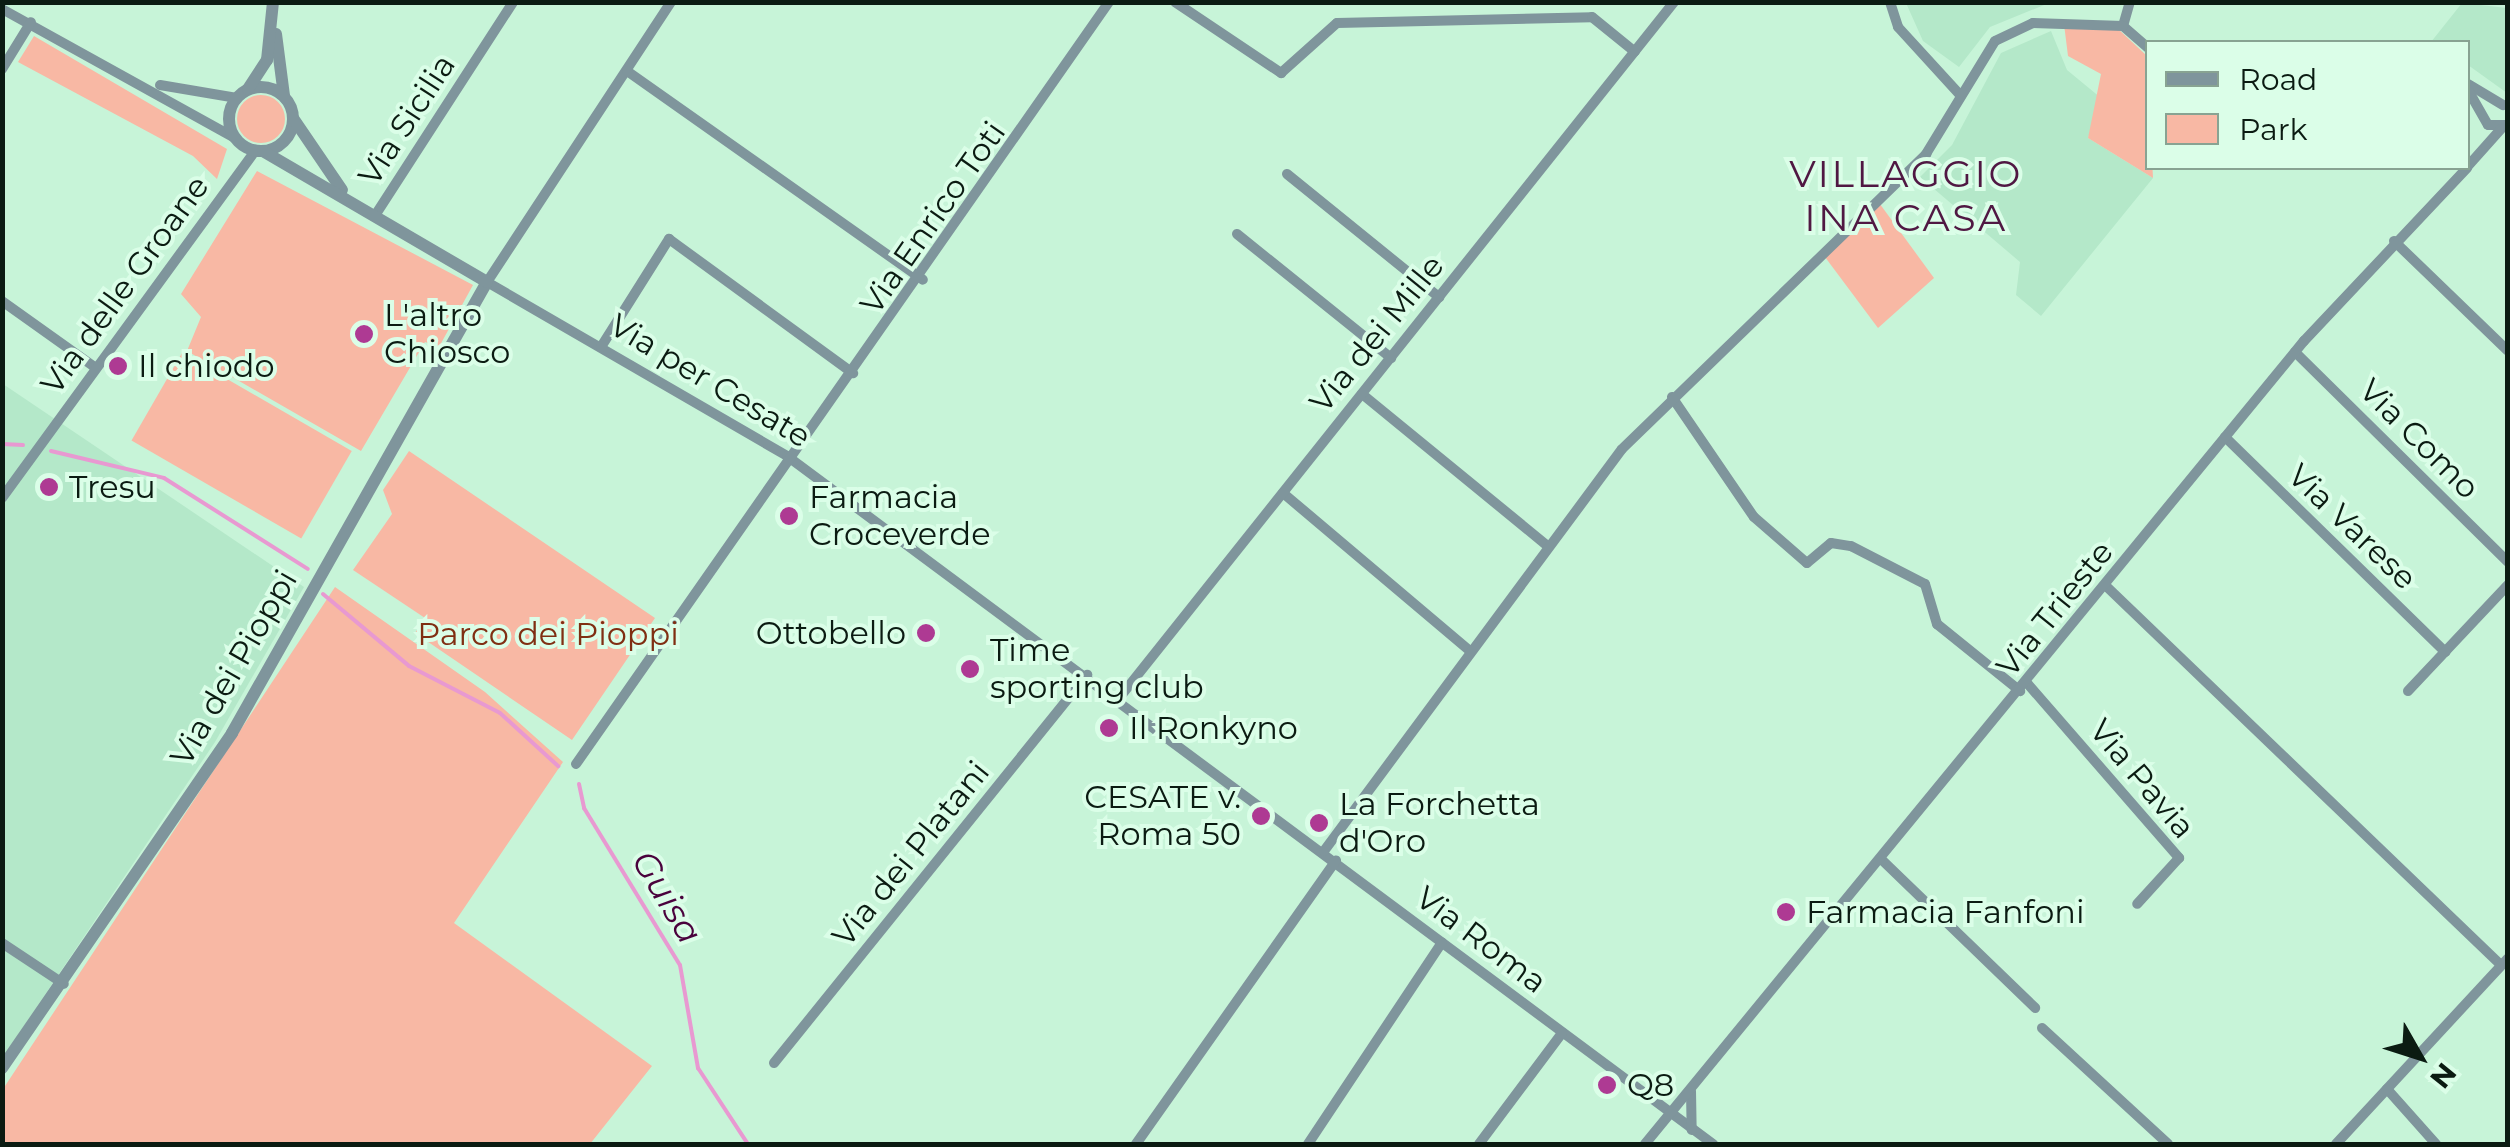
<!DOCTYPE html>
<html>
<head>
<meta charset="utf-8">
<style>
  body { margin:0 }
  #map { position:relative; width:2510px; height:1147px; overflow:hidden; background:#c7f4d8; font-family:Montserrat,sans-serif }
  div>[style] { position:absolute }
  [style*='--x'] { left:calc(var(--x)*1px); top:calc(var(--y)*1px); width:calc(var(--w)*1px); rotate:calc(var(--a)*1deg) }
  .built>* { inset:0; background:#b4e8c9 }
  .green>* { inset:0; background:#f8b8a4; transform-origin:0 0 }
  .round { border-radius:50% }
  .stream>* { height:4px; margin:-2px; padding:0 2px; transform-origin:2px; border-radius:2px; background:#e899d1 }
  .minor>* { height:10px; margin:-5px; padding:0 5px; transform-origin:5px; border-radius:5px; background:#7f959c }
  .tertiary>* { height:12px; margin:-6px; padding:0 6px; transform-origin:6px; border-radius:6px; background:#7f959c }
  .tertiary>.ring { margin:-6px; padding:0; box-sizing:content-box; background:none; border:12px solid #7f959c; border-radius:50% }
  .dots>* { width:28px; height:28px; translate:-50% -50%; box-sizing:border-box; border:5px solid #dbfee8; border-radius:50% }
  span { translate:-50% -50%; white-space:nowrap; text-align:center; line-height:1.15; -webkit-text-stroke:8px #dbfee8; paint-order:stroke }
  .street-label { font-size:32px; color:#0b1b12 }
  .poi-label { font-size:32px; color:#0b1b12 }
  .left { translate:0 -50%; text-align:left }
  .right { translate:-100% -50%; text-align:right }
  .park-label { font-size:32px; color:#802f13 }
  .water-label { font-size:35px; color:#4a023d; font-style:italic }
  .quarter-label { font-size:38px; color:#501843; letter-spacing:2.5px }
  .frame { position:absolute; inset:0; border:5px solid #0b1b12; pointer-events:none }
  .legend { position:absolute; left:2145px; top:40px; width:325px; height:130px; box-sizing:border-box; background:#dbfee8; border:2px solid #88a392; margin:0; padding:12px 18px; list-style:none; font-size:30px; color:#0b1b12 }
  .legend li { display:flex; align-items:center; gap:20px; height:50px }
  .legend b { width:50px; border:2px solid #88a392 }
  .north { position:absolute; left:2370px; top:1007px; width:100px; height:100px; -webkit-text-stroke:8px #dbfee8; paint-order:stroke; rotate:129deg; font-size:28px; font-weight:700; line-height:40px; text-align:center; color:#0b1b12 }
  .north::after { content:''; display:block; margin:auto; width:35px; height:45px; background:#0b1b12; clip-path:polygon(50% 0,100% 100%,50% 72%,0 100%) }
</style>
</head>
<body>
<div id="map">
  <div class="built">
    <div style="clip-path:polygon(2049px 3px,1990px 27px,1959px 67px,1923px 41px,1906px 3px)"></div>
    <div style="clip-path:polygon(2462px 3px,2507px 8px,2507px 93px,2468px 65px,2468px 42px,2431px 42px)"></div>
    <div style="clip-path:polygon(2051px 31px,2067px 70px,2101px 98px,2088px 138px,2153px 178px,2041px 316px,2016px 295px,2020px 262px,1920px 177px,1952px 145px,2001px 53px)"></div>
    <div style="clip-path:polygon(3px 384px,304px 587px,215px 742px,3px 1057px)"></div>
  </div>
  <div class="green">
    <div style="clip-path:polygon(2064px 24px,2116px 27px,2147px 56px,2153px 178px,2088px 138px,2101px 74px,2068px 56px)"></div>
    <div style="clip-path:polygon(34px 36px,227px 149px,217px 179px,193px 156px,18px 62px)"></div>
    <div class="round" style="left:237px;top:95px;width:48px;height:48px"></div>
    <div style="clip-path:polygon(257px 171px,473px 285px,439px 347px,425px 342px,361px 451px,187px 351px,201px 317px,181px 294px)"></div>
    <div style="clip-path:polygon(1877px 200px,1934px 278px,1878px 328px,1822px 253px)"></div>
    <div style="left:182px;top:353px;width:196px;height:101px;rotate:30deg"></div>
    <div style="clip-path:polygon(409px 451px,655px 618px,572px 740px,415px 633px,425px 618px,353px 570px,392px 514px,383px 490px)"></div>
    <div style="clip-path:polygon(335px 587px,485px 692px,563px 762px,454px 923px,652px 1066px,590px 1144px,3px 1144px,3px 1089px)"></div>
  </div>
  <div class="stream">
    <div style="--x:2;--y:444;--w:21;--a:3"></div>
    <div style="--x:51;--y:451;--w:116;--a:13.4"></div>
    <div style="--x:164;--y:478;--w:170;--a:32.3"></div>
    <div style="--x:323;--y:594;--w:112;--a:39.9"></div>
    <div style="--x:409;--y:666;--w:102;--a:27.3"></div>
    <div style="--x:500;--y:713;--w:79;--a:42.4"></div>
    <div style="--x:579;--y:784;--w:25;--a:78"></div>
    <div style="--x:584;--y:808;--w:184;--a:58.6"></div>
    <div style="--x:680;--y:965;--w:105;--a:80.1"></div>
    <div style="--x:698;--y:1068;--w:91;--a:56.7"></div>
  </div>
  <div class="minor">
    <div style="--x:671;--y:2;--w:335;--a:123.3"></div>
    <div style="--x:487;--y:282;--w:347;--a:30.1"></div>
    <div style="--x:787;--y:456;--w:1154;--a:36.61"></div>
    <div style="--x:1175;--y:2;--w:128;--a:33.8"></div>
    <div style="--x:1281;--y:73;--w:75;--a:-41.8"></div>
    <div style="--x:1337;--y:23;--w:255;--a:-1.3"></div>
    <div style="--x:1592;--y:17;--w:55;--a:39.1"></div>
    <div style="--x:1890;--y:2;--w:26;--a:72"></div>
    <div style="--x:1898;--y:27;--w:93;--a:47.6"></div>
    <div style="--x:2;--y:9;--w:266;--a:29"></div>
    <div style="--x:2123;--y:26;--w:33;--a:41"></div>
    <div style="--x:2123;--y:26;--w:25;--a:-74"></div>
    <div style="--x:2;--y:69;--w:55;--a:-58.3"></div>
    <div style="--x:627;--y:71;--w:362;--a:35.2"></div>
    <div style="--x:2468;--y:84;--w:41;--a:31"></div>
    <div style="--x:160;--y:85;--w:78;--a:9.6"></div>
    <div style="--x:2468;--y:90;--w:40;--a:60.3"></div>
    <div style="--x:2488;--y:125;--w:20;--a:0"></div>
    <div style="--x:2468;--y:166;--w:50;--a:-48.3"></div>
    <div style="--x:1287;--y:174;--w:196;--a:39"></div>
    <div style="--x:376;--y:214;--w:252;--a:-57.1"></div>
    <div style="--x:1237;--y:234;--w:198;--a:38.8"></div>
    <div style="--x:2394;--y:241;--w:158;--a:44"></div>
    <div style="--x:2;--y:301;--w:115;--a:35.5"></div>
    <div style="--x:601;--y:347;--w:128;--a:-57.8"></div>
    <div style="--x:669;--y:239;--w:228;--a:36.1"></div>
    <div style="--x:2295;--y:352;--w:299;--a:44.6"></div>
    <div style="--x:1362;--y:394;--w:240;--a:39.3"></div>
    <div style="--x:1672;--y:397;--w:145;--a:55.7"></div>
    <div style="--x:1754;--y:517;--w:70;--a:41"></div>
    <div style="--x:1807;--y:563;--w:31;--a:-40"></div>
    <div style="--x:1831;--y:543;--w:20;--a:9"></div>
    <div style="--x:1851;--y:546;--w:83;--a:27.2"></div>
    <div style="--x:1925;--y:584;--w:42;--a:73.3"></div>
    <div style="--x:1937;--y:624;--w:107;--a:38.9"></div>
    <div style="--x:2225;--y:437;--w:308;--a:44.3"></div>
    <div style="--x:1283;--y:493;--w:246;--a:40.2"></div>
    <div style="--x:2;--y:498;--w:429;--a:-53.9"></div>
    <div style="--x:2106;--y:586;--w:547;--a:43.82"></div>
    <div style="--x:2027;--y:683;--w:232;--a:49"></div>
    <div style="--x:2179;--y:858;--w:62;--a:132.4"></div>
    <div style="--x:2408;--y:691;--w:146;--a:-46.7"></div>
    <div style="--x:1120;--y:697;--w:889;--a:-51.44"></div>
    <div style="--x:576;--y:764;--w:930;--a:-55.03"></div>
    <div style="--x:1324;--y:851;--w:500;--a:-53.45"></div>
    <div style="--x:1622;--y:449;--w:424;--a:-44.1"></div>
    <div style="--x:1926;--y:154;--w:132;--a:-58.6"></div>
    <div style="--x:1995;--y:41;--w:42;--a:-25.3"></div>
    <div style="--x:2033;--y:23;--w:90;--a:1.9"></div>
    <div style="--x:1882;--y:860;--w:213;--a:44"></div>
    <div style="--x:2;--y:943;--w:74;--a:33.5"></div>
    <div style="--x:2042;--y:1028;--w:171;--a:42.6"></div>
    <div style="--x:774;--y:1063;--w:499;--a:-51.1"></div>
    <div style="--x:2387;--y:1089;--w:74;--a:48.3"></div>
    <div style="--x:1691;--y:1091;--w:39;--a:89"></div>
    <div style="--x:1136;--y:1144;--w:347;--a:-54.8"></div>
    <div style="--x:1308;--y:1144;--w:242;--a:-56.4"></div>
    <div style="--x:1479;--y:1144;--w:139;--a:-53.2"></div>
    <div style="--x:1645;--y:1144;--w:1039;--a:-50.63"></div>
    <div style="--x:2304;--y:341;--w:238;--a:-46.7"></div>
    <div style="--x:2336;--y:1144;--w:253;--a:-47.2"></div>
  </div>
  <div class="tertiary">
    <div style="--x:276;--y:34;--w:63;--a:82.6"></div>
    <div class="ring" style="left:229px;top:87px;width:52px;height:52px"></div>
    <div style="--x:248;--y:89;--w:35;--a:-57"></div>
    <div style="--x:267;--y:60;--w:58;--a:-84.1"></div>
    <div style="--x:293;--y:118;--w:87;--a:55.8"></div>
    <div style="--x:2;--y:1068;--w:406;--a:-55.5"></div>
    <div style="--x:232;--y:733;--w:518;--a:-60.52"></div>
    <div style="--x:487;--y:282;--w:259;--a:-149.7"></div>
  </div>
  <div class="dots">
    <div style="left:364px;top:334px;background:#ae3a93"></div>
    <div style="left:118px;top:366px;background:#ae3a93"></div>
    <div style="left:49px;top:487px;background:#ae3a93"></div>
    <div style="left:789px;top:516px;background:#ae3a93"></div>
    <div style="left:926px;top:633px;background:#ae3a93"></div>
    <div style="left:970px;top:669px;background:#ae3a93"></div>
    <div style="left:1109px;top:728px;background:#ae3a93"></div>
    <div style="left:1261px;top:816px;background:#ae3a93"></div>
    <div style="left:1319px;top:823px;background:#ae3a93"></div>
    <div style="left:1786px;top:912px;background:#ae3a93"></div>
    <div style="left:1607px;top:1085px;background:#ae3a93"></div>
  </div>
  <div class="street-label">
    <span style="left:407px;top:120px;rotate:-57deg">Via Sicilia</span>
    <span style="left:933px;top:218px;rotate:-55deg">Via Enrico Toti</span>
    <span style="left:125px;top:285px;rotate:-54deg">Via delle Groane</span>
    <span style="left:1377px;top:334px;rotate:-51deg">Via dei Mille</span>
    <span style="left:710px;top:381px;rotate:31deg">Via per Cesate</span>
    <span style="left:2419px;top:439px;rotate:45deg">Via Como</span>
    <span style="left:2352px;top:527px;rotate:44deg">Via Varese</span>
    <span style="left:2055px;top:609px;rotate:-51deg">Via Trieste</span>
    <span style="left:234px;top:668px;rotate:-60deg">Via dei Pioppi</span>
    <span style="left:2142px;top:779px;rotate:50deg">Via Pavia</span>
    <span style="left:911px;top:854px;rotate:-51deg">Via dei Platani</span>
    <span style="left:1481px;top:940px;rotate:37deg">Via Roma</span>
  </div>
  <div class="poi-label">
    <span class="left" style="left:384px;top:334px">L'altro<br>Chiosco</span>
    <span class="left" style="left:138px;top:366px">Il chiodo</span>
    <span class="left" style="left:69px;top:487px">Tresu</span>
    <span class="left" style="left:809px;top:516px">Farmacia<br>Croceverde</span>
    <span class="right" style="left:906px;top:633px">Ottobello</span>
    <span class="left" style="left:990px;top:669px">Time<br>sporting club</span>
    <span class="left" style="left:1129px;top:728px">Il Ronkyno</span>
    <span class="right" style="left:1241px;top:816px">CESATE v.<br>Roma 50</span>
    <span class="left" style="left:1339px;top:823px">La Forchetta<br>d'Oro</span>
    <span class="left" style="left:1806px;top:912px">Farmacia Fanfoni</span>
    <span class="left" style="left:1627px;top:1085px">Q8</span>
  </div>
  <div class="park-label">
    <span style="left:548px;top:634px">Parco dei Pioppi</span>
  </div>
  <div class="water-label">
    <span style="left:667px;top:897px;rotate:59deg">Guisa</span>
  </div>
  <div class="quarter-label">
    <span style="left:1906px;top:196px">VILLAGGIO<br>INA CASA</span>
  </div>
  <div class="frame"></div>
  <ul class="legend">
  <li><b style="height:12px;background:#7f959c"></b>Road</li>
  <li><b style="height:28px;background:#f8b8a4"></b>Park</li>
  </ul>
  <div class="north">N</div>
</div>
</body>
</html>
